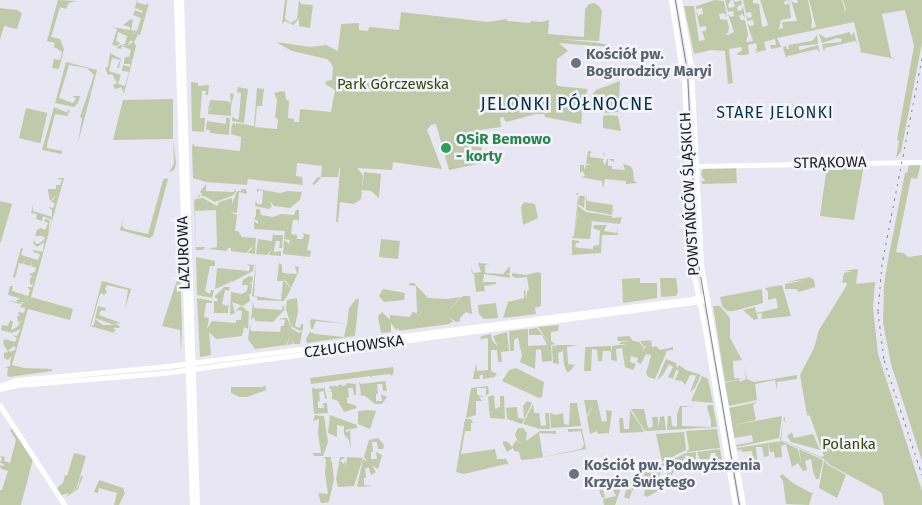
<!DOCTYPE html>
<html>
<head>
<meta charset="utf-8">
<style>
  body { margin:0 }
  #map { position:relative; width:922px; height:505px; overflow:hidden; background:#e7e6f2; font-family:"Fira Sans",sans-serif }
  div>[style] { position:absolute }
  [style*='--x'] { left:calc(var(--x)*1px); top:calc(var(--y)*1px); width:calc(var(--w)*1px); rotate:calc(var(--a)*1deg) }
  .green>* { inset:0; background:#c1caa8; transform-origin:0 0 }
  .tertiary>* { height:4.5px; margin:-2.25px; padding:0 2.25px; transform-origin:2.25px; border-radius:2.25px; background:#fff }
  .secondary>* { height:5px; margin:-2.5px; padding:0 2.5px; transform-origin:2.5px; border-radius:2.5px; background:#fff }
  .tram>* { height:1px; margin:-0.5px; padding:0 0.5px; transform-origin:0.5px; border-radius:0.5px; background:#87868e }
  .rail>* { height:1px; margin-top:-0.5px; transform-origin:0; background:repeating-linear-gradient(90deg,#87868e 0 2.5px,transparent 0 7.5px) }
  .dots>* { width:14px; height:14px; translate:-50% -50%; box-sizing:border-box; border:2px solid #f4f4fd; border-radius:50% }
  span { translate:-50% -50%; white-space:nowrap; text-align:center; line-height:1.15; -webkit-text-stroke:5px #f4f4fd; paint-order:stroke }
  .worship-label { font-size:15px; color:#5b616d; font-weight:700 }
  .left { translate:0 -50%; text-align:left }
  .park-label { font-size:15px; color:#3b460c }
  .leisure-label { font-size:15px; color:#27864d; font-weight:700 }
  .street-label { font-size:15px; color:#1b1b1f }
  .neighbourhood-label { font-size:16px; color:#063248; letter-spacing:1px }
  .quarter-label { font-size:18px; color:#063248; letter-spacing:1px }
</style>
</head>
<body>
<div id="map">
  <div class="green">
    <div style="clip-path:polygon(58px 0,77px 1px,69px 3px,66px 9px,60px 7px,51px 37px,60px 39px,64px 49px,59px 69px,52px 68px,54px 59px,60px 60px,62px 52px,54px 47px,55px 43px,47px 41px)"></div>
    <div style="clip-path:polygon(137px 0,138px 3px,146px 5px,149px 3px,140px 35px,131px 32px,138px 35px,134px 42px,136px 46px,124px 94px,123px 92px,125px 89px,122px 91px,122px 87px,115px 89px,113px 85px,117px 83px,112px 74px,108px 75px,105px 68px,108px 67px,110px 53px,121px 59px,119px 68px,117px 68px,120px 60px,112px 58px,109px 71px,121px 75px,118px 84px,125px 86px,129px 72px,122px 71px,123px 65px,130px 67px,130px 64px,124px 64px,124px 61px,125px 57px,129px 57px,131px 50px,122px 46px,121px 49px,116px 48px,120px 45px,127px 46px,133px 42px,131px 40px,127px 46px,121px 44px,125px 44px,127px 36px,118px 32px,116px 41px,120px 43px,117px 46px,112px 45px,117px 29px,112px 27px,130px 30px,130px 27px,123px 25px,131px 19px,133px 20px,131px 30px,137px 31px,141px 18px,133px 15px,135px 10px,142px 13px,143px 11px,135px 8px)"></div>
    <div style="clip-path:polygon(285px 0,287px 0,285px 19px,291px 23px,297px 19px,299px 0,301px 4px,313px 5px,310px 28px,299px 26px,299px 19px,293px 25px,285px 21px,282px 24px)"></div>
    <div style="clip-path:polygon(715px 0,724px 1px,727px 17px,724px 13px,719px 14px,720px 19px,727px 20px,729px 27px,728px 33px,725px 34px,728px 35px,734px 32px,728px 14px,731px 17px,734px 16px,733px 11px,728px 12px,725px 0,731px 0,728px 5px,729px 8px,735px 7px,733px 0,736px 2px,741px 0,742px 4px,737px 7px,738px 11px,742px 10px,743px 6px,745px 18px,742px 14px,739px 16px,741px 20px,745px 20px,748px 34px,746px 42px,753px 41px,747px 23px,750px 26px,754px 25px,753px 20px,747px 21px,746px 14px,748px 18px,752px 17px,751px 12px,746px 13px,743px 0,753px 0,753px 3px,759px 4px,762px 26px,764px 27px,768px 25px,760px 0,787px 0,784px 2px,785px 5px,789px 4px,788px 0,789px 0,791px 18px,781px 20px,779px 29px,783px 28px,782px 22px,797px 21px,791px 0,794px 3px,798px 3px,797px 0,808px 0,812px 21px,811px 28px,816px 27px,809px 0,842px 0,845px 10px,843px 13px,846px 10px,843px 0,922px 0,922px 43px,901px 152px,896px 158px,899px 141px,897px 140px,914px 46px,905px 10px,882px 14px,891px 57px,896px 59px,859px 52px,861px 51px,854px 22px,777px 38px,781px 47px,771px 49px,770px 45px,776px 45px,775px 39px,764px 42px,766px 50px,755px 53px,759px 50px,755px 51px,757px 48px,756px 43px,748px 45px,749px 54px,745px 55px,738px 55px,737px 53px,742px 51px,741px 47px,729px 49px,733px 83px,728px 84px,725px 51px,711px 50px,694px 54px,684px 6px,694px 6px,699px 41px,705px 40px,702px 31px,706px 31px,706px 26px,700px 27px,701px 33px,696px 11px,699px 17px,699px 15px,703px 14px,702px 8px,696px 9px,696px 6px)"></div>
    <div style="clip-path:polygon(594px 3px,599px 6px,602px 11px,599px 41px,559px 39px,599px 43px,608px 45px,608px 47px,559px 43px,568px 51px,557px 59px,556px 84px,558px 86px,588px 89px,584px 99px,581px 124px,545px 117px,544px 114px,536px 114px,506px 122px,503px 117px,500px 118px,501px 127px,480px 130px,483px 163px,449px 170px,436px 124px,431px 125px,427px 130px,442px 169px,393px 162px,392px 170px,357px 168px,363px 175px,361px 199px,354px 204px,340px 202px,338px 222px,336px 222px,340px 168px,347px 167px,339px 168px,338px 177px,322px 177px,314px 185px,312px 184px,317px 178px,321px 177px,322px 166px,297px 163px,296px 176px,302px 177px,303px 185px,248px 179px,247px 185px,206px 182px,193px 178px,192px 146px,194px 143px,194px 146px,240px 151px,241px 137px,231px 134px,232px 124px,235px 123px,235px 127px,236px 123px,254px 126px,257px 88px,264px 89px,262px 106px,257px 106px,255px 127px,277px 129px,278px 120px,275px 117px,277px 100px,274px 93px,282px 91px,285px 92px,286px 99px,289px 101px,288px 118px,294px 119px,294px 122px,299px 122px,300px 109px,331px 112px,335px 90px,325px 84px,327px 81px,332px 80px,333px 67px,331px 63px,327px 59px,292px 51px,276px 42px,310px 47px,326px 45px,338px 51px,341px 24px,359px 23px,359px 30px,368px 31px,369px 27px,399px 30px,401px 12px,488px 22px,507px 19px,507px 21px,530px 23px,531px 21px,541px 22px,549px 20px,548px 34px,584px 37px,585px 9px,589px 4px)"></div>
    <div style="clip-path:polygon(0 8px,17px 10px,22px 13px,17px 29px,4px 26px,0 40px)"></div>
    <div style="clip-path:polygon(850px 32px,851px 36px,854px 32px,857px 44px,855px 41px,825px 48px,824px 52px,822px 44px,841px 42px,842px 39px,837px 38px,822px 43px,819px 34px,826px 38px)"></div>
    <div style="clip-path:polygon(817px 35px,818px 44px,800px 46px,798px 48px,800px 50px,818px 45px,820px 53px,817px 49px,788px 56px,786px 58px,783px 47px,786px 46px,787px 49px,789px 49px,788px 45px,812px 41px)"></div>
    <div style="clip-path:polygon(66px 62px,97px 70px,78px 143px,82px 118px,80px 117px,94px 75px,87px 68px,69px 65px,59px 98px,73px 103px,76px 99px,73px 96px,80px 96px,78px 103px,74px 107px,55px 103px)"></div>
    <div style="clip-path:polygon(620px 81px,618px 112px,604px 113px,590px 104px,591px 96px,596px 90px)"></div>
    <div style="clip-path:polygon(191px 82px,198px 83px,198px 86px,209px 85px,208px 95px,205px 95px,206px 91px,202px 91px,200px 118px,205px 118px,204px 132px,192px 131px)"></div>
    <div style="clip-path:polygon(238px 87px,248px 89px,244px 123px,232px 121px,232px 117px,238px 120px,239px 117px,241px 93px,237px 92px)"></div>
    <div style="clip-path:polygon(230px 93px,234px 94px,231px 106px,231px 116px,208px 114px,208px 111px,214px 108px,208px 110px,210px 100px,227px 101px,231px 103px)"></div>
    <div style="clip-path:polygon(173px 99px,173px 138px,176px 164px,174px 170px,169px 172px,174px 164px,173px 139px,113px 140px,123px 100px)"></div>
    <div style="clip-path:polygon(54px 107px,68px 113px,67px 110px,70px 111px,67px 116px,55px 114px,47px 145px,47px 148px,62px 151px,62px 154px,42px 150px)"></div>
    <div style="left:26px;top:108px;width:22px;height:31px;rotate:13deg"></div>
    <div style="clip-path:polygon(608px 115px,618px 116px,621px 131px,603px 128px,603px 116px)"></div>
    <div style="clip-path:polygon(216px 117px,230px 118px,229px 135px,210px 133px,210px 130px,206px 130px,207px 121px,226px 124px,226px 118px)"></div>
    <div style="clip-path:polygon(588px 151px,593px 152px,590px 153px,590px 157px,604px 159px,604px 154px,602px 153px,605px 153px,603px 162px,605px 165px,607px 159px,614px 159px,614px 162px,608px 159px,608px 166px,612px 166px,612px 169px,625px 170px,623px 164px,630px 166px,633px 170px,634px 181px,638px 183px,626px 184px,626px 181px,605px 179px,603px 189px,602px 181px,581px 177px,585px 176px,583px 171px,580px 173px,580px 165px,584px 165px,584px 170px,586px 165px,594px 165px,586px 164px)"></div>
    <div style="clip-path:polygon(909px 164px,919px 164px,920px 167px,917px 179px,911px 178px,910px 183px,896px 252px,904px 253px,908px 257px,922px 255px,922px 461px,891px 364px,883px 323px,884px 285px,888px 260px,905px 173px,907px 173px)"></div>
    <div style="clip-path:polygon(864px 165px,854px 220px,820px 216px,827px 166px)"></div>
    <div style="clip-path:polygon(736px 167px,737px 183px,702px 184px,702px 181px,705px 181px,701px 175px,703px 168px)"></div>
    <div style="clip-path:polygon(364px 172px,381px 174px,379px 198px,371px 191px,362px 190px)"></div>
    <div style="clip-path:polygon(56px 178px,64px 178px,31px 297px,73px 309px,70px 320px,28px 309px,12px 365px,24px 368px,52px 369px,52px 371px,9px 377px,7px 375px,8px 368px,5px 368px,10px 366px,11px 356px,8px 360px,4px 358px,4px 354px,5px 352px,8px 353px,7px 350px,10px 352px,16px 349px,14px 346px,8px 351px,3px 344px,4px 339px,15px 342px,17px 338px,12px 335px,17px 336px,21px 329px,12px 333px,1px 330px,2px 325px,8px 326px,10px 320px,13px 322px,11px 330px,17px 327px,22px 320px,18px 323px,17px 316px,23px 317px,19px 316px,18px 312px,24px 313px,25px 308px,20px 307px,24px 302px,20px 302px,23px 303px,21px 304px,7px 301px,17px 302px,16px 300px,20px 300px,17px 298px,30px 301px,8px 295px,7px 299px,10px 286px,13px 286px,12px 291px,28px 296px,30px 290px,27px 287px,32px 287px,33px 284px,30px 285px,30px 278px,33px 277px,29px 274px,35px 272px,36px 268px,31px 266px,32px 261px,30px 266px,24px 264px,25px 259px,23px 264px,19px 263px,15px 278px,13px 277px,21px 248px,23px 249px,21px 255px,38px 260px,40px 254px,33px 252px,33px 250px,43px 252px,44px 242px,37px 247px,33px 243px,35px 240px,35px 243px,38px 244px,44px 240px,45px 238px,42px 236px,35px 236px,37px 230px,41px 228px,45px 230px,48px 223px,44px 221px,45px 219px,50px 220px,48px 234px,52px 220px,43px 216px,42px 221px,36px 219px,37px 214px,31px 213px,33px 205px,33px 211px,52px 217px,52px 210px,48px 207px,53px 208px,55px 203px,51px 202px,57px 195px,50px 201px,48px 191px,48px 189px,56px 189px,56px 185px,60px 185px,62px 180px)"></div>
    <div style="clip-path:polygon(166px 178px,168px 179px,153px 236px,149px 238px,120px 230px,124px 217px,122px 226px,125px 229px,148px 234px,163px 180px)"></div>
    <div style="clip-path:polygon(206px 184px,206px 191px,234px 192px,235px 188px,236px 192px,232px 196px,215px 202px,204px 196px,197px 197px,199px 195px,201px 196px,202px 194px,200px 192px)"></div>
    <div style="clip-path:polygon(241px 189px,246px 189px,247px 194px,239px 192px,237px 213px,230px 212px,237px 215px,235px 231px,238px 231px,242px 237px,256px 238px,255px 254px,247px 253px,252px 249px,253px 246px,246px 253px,231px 251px,231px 248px,228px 248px,227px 251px,208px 249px,217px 247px,216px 210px,195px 211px,196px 247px,205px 247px,203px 250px,196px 250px,194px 202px,195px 199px,203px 198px,217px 206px,219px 202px,232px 198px,232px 204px,237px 191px,241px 191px)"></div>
    <div style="clip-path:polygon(257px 189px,280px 193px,288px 191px,301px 192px,302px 190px,300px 200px,290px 208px,274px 206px,269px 200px,272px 206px,269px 209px,255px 206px,256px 200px,257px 204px,262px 204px,263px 191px,259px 190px,257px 193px)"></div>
    <div style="clip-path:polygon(578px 193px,578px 202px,579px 196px,585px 196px,584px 208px,578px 204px,575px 232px,577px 217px,580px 214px,577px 216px,578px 206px,586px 212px,612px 216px,612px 218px,622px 217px,620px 224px,592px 221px,590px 239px,571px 238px,574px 236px,578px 195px,575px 194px)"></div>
    <div style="clip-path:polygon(586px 194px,587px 201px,613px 205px,612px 215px,586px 210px)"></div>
    <div style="clip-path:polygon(0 201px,12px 204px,1px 242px,0 242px)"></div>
    <div style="clip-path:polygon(524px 202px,535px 204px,538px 218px,523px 225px,521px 207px)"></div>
    <div style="clip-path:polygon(256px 209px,260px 209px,261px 215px,273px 217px,281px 214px,294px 215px,296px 210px,299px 210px,299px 223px,298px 220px,293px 220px,291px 234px,297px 235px,297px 239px,303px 239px,304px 235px,302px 233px,310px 235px,307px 250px,311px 251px,310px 257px,283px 254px,284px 240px,292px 246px,289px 243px,290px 240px,284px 239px,285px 231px,254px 229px,254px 221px,258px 224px,258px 221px,254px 219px,256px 216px)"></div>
    <div style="clip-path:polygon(594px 225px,607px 225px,604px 231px,617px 233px,617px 226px,618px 235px,602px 235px,601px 253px,570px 255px,572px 254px,572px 240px,579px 241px,579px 243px,576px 243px,575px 247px,580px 248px,593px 249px,593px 246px,599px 245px,600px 231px,593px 228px)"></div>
    <div style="clip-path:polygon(273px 233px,274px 235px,283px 235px,282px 248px,279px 248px,280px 241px,276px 241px,274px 249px,274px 252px,281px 251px,281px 256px,269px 255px,271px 250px,267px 255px,256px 254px,258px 239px,272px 241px)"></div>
    <div style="left:381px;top:239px;width:19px;height:18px;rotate:6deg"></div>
    <div style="clip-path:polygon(196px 257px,215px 261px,215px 266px,210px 266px,205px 291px,210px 294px,211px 290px,214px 290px,212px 298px,197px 295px)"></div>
    <div style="clip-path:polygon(256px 261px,254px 296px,281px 300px,283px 281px,277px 281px,279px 263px,282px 265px,282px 272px,284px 273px,297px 274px,295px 266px,299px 267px,298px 273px,291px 288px,286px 281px,283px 279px,291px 289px,284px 301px,257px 300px,257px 297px,252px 296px)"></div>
    <div style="clip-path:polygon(478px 263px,490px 264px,485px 265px,485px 273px,503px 274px,510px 266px,510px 273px,507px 274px,510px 275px,510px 278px,484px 274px,483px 282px,496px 282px,496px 284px,484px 286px,485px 291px,476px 292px,474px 274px,472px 273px,471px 265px,473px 273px,481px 272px)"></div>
    <div style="clip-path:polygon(246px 264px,254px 265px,253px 271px,232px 282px,226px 279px,231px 282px,215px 289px,217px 268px,249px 271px,250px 266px)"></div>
    <div style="clip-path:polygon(856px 269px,858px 270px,856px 284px,875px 282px,873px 308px,878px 354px,922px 491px,922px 505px,884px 505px,882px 493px,830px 465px,824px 459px,780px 440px,783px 422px,785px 421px,783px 419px,785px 417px,785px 421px,788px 421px,783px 422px,781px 440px,821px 457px,824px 456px,810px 416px,807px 415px,800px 375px,814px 348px,819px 330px,847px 285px,846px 282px,842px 283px,844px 273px,852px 271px,843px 271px)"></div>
    <div style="clip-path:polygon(180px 271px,182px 326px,181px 354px,180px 330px,162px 326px)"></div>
    <div style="clip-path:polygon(538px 272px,541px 273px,541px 306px,535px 308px,536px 314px,503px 318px,508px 302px,524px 298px,524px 290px,525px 290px,526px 299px,527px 291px,529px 290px,527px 277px,516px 278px,512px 276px,512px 273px,526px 275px)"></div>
    <div style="clip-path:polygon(249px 276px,253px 277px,252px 283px,248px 282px,252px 284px,251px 294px,249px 294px,250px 301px,243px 306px,232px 302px,235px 313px,230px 315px,231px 292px,242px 294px,247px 291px,248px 285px,242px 285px,243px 280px)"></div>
    <div style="clip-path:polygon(810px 277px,814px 280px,815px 287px,799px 292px,796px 289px,785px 289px,785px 284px,805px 280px,786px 282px)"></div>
    <div style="clip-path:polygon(640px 278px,640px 283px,657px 283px,657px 298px,623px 303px,622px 279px)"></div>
    <div style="clip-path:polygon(660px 278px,676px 278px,678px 292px,676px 296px,661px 297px)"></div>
    <div style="clip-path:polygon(102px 281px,131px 289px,125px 309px,128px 290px,107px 285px,105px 289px,107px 292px,104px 295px,101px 293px,99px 297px,91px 326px,94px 325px,95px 319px,103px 325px,114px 325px,95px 318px,98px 306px,106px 308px,105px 311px,101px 310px,99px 315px,121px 323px,115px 324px,120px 326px,119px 328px,113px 328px,116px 330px,113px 332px,118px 334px,90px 326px)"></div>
    <div style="clip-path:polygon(410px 283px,414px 283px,428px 298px,447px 299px,461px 297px,445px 314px,463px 296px,470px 296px,472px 314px,466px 312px,460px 318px,460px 321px,456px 322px,449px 317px,453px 321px,449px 324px,397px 331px,391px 323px,391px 332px,381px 333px,378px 316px,382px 312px,390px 320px,390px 315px,409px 317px,413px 312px,417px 313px,416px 286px,408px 285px)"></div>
    <div style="clip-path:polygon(782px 285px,791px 316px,761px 319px,762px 313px,757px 314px,758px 319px,754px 320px,743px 310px,755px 307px,756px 313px,778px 308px,776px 298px,768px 300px,768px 292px,765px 288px)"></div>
    <div style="clip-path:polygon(224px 287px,230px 287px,229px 291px,225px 290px,222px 304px,228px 306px,229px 302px,228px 313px,214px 313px,214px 301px,217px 301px,218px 299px,214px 297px)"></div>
    <div style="clip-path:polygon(383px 289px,405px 293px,404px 300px,384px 302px,379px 296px)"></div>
    <div style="clip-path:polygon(762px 289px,763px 303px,734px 311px,727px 311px,722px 306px,720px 297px)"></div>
    <div style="clip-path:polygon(197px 298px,212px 301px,212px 303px,206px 303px,204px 317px,209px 318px,207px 329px,212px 321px,236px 323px,236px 320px,241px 320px,242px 311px,238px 310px,236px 313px,237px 309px,241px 306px,249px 312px,248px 329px,244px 327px,242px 336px,216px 339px,209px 332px,211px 355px,200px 357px)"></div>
    <div style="clip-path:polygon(297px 298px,298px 312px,295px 326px,300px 328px,301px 324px,303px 324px,303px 330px,300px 331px,291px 326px,286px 309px,287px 300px)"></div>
    <div style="clip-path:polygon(356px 299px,359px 299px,355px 336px,349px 337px,353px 333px,348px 337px,307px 343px,306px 339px,310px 332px,315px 334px,344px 337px,347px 324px,316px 321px,313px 329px,311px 329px,310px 320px,312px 319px,347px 324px,349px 308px)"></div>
    <div style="clip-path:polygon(253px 301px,254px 308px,282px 310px,283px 305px,285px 309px,273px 322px,255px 321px,254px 317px,251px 320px)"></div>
    <div style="clip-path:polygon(496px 303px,498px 318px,484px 319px,479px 314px,478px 305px)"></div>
    <div style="clip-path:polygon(713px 306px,720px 306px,730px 318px,730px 338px,742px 360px,733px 361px,734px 378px,743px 379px,725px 382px)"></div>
    <div style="clip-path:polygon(281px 318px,287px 318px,292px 329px,299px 333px,302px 331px,300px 344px,294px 344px,292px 340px,293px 344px,287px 345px,290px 337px,286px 345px,255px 349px,248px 339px,250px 324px,251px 331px,280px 332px,281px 326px,284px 326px,285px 320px,281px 319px,279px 321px)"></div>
    <div style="clip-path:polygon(559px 325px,558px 331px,551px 332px,551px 341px,555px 344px,551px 345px,552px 361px,542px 362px,541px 350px,538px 349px,536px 350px,535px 369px,520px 362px,522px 356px,518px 338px,514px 340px,514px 351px,510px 351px,509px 331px,528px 329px,528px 346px,547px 345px,542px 335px,529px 335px,529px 329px,537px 328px,549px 343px,538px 327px)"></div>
    <div style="clip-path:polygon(507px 332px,509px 351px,501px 352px,502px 362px,498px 362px,497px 350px,491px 350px,491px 371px,497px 374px,494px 377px,483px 379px,483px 375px,481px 375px,479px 376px,480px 379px,473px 379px,476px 363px,477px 371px,488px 370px,488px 338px,481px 339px,480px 342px,481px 336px,491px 334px,492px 340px,498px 347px,493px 336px)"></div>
    <div style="clip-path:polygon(629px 336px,633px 341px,639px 342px,644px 348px,642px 352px,647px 345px,644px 347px,640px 341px,650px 340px,648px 345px,651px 340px,652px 347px,656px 346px,659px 350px,656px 346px,660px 350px,673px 347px,673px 350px,665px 351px,667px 351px,655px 379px,648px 377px,646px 373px,651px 356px,650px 355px,646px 354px,641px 364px,637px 362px,638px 358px,631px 356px,630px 362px,636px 364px,633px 370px,625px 367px,622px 348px,616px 349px,617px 361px,611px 360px,612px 346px,628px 344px,619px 344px,621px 342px,631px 341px,618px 341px,617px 337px)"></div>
    <div style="clip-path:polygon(556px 345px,554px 348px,557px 345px,578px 345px,567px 347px,568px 364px,575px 365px,569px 372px,567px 372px,564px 365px,563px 351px,558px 353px,559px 364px,553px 363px,552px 346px)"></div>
    <div style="clip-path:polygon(611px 346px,612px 355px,610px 351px,603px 351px,602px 361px,598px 361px,597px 350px,592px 349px,591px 371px,584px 371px,585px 350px,587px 348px,585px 349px,585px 347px)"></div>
    <div style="clip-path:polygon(666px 359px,676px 363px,677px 368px,679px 365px,686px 370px,701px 375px,695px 388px,690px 392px,696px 376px,694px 375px,690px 375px,685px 385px,682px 381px,675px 380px,679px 371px,676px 370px,673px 379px,668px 377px,673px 367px,669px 364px,663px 375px,657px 380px)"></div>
    <div style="clip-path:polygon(744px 365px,747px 379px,754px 382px,797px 375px,797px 379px,777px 382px,777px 390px,775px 380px,755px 384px,757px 400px,729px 406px,725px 383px,739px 380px,740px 382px,746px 379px)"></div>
    <div style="clip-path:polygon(393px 367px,394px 375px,393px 373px,392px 376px,390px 374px,372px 376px,371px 378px,370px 376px,311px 384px,310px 378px)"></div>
    <div style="clip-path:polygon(516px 368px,544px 382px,542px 397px,539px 398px,502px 381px,509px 370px)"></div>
    <div style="clip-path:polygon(702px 376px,708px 379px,713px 403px,691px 401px)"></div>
    <div style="clip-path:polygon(385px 379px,387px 391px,383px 391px,382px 384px,377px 384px,378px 394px,376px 394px,376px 401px,382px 401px,381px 394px,387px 397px,382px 404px,375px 404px,365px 396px,358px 395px,361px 394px,359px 382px,361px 384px,385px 381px)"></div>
    <div style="clip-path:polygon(265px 383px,266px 390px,247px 397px,240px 397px,231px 393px,231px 387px,262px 387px,265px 386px)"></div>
    <div style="clip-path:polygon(347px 383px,356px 384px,356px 395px,354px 395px,353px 388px,348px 388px,349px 397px,347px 398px,347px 403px,355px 405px,357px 408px,344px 412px,338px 401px,330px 398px,332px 398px,332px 392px,329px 392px,332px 390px,329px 388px,331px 385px,332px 387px,335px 385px,336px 387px,341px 384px,342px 386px,346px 385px)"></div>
    <div style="clip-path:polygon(324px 386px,327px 398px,325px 399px,324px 391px,319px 392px,320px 401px,318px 401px,318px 408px,324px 408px,323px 403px,327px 403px,328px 413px,314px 414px,312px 390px,313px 387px,315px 389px,324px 388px)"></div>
    <div style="clip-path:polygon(488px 386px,489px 393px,486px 396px,486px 388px,477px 388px,477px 395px,485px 397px,479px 397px,482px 401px,476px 401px,476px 415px,466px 418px,471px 388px)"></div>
    <div style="clip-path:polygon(494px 395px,495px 409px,500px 407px,500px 396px,504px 396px,505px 419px,490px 418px,488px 397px)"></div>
    <div style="clip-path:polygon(584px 400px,597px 400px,602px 422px,607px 421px,606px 410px,612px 411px,609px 433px,598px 434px,597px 431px,590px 434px,587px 418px,595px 401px,587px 416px)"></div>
    <div style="clip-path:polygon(527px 401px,532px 403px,522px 424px,507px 419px,506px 408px,517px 407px,518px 418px,524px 419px,523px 406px)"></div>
    <div style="clip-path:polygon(757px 402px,753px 405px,756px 420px,734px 425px,782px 416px,779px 438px,737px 447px,736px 445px,753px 442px,752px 435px,734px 438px,729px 408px)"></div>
    <div style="clip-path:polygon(570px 403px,577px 403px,581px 426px,551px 428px,550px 413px,556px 415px,563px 413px,564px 424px,569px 425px)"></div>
    <div style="clip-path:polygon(533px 404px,534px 413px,539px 413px,541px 426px,546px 425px,545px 413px,549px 413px,550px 429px,540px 429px,523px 424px)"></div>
    <div style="clip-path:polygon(708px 405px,713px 405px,717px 427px,667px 430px,668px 416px,671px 416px,672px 426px,677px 427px,677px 414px,680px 406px,694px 406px,682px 407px,682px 426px,711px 427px,711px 420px,707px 408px)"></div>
    <div style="clip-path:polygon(631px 409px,644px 409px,648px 428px,653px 427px,652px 417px,658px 417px,658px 427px,660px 417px,664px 416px,666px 430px,645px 431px)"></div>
    <div style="clip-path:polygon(368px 410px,376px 411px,370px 429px,358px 424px,358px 411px)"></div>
    <div style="clip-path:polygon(630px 410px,641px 426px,644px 432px,620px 433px,619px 418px,623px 418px,624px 429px,629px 429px)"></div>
    <div style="clip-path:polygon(315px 415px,324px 416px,328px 442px,323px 456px,315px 456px,312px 453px,321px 453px,318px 433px,319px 419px,313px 421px)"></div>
    <div style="clip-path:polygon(330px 415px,357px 425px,357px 428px,345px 430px,347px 432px,350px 430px,351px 450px,349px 440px,344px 434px,344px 426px,337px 425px,337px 437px,328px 433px)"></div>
    <div style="clip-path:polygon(465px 419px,471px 419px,473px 423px,471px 423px,471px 431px,465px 431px,461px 454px,495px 449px,497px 459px,506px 459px,509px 465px,506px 464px,464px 474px,456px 472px)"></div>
    <div style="clip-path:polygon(518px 428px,523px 428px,527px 433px,526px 441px,540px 431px,556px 431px,556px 434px,539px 433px,543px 457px,581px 449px,584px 445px,581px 431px,568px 432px,568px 429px,582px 429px,586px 449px,533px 459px,521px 460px,519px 452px,514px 451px,513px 448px,507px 452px,503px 444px,503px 441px,508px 442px,512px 447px,516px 440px,519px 443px,523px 443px,518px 442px,515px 435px)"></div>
    <div style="clip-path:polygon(12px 429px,33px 459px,21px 505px,0 505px,0 490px,2px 490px,8px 471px,1px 469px,0 465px,3px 466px,4px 464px,0 463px,2px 459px,0 456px,5px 457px,4px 461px,10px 463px,16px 440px,10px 430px)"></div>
    <div style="clip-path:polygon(717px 429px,720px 448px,686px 452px,689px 449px,686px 431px)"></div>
    <div style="clip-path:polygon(684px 432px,686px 450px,662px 462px,656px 434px)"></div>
    <div style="clip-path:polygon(792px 432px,794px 438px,813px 434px,820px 450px,791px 442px,787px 436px)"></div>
    <div style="clip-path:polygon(378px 438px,384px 445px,383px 449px,378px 449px,377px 442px,372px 442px,373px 452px,371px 452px,371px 459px,377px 459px,376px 452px,382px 455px,378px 469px,372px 466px,376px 472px,371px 475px,369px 468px,365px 468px,366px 478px,364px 478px,364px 485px,373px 486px,357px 487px,363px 459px,368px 462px,364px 457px,369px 440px)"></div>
    <div style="clip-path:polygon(781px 441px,798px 449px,801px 463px,799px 449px,823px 460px,819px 479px,816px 479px,813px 472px,811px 459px,805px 461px,807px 470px,803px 471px,798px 463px,792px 467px,786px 444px,781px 446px,782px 457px,775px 458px,774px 452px,770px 452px,768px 443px)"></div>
    <div style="clip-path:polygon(768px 443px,769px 456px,764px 457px,762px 447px,756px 447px,758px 467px,750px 469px,749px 465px,753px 460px,752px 451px,742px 452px,741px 449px,738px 451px,737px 448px)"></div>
    <div style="clip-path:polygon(720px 449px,724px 472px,724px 473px,715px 471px,715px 464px,713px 463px,716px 453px,711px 453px,708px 462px,700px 460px,697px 452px)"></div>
    <div style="clip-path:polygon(696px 452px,696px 458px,701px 467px,697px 470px,692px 468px,692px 465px,691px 468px,687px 467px,690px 457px,686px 455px,678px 470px,674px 459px,686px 453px)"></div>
    <div style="clip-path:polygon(74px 453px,86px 456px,77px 487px,69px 492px,78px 487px,81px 476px,83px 476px,78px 489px,66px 497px,69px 493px,61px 495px,57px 488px,63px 483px,65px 475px,67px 476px)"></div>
    <div style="clip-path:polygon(324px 457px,331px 457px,331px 461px,327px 458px,332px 462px,334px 479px,329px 502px,321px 503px,318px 493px,328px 494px,325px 474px,326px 460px)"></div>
    <div style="clip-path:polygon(347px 457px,363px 458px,354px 486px,338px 487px,336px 479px,340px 457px,345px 457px,340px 461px,344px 464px,345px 460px,346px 466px)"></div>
    <div style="clip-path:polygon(672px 459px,676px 469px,669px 478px,666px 477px,669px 468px,664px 465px,656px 483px,658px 491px,647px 497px,644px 495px,647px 477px,645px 476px,641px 477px,639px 487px,636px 486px,634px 480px,634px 484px,631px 484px,635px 486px,633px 491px,627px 481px)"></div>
    <div style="clip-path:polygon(824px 460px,828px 465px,846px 475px,837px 498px,819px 488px)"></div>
    <div style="clip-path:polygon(782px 474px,793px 483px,811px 493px,813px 492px,809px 505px,786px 504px,783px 481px,780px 477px)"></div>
    <div style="clip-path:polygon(99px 480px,123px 488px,125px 493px,119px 505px,114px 505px,117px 493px,99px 488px,98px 493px,94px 492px)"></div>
    <div style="clip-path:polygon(626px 482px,632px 491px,629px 499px,624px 497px,627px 488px,622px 485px,615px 505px,604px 505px,603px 499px,616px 496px,611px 486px,603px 490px,605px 497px,602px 498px,599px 490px)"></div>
  </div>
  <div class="tertiary">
    <div style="--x:695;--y:166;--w:227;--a:-1"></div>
    <div style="--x:2;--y:385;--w:16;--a:-18"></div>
    <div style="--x:17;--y:380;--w:152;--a:-5.3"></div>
    <div style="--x:168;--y:366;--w:528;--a:-7.29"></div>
    <div style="--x:692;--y:299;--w:15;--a:-16"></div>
    <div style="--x:0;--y:389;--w:17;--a:-13"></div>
    <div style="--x:17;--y:385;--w:146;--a:-4.7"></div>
    <div style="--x:163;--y:373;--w:550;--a:-7.63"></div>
    <div style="--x:0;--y:405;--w:119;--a:57"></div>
  </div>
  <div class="secondary">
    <div style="--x:176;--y:0;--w:505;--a:88.19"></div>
    <div style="--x:181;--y:0;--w:505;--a:88.19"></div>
    <div style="--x:671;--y:0;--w:84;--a:81.1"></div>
    <div style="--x:684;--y:83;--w:188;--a:87.3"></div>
    <div style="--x:693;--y:271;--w:54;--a:78.3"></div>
    <div style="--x:704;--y:324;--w:184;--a:80.3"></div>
    <div style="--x:679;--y:0;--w:68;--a:79.8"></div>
    <div style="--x:691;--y:67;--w:199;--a:87.1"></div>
    <div style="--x:701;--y:266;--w:243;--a:80"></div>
  </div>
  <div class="tram">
    <div style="--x:675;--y:0;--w:73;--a:80.5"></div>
    <div style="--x:687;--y:72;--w:179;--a:87.1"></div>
    <div style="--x:696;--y:251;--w:258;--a:80.4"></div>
  </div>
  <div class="rail">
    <div style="--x:922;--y:58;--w:210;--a:101"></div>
    <div style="--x:882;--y:264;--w:47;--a:94.9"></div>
    <div style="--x:878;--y:311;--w:49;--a:83"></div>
    <div style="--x:884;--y:360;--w:121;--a:71.7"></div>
  </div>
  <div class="dots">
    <div style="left:576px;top:63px;background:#6b7280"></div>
    <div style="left:446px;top:148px;background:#2e9e5b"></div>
    <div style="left:574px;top:474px;background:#6b7280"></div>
  </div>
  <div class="worship-label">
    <span class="left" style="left:586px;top:63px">Kościół pw.<br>Bogurodzicy Maryi</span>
    <span class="left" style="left:584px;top:474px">Kościół pw. Podwyższenia<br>Krzyża Świętego</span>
  </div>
  <div class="park-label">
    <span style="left:393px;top:85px">Park Górczewska</span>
    <span style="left:849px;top:445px">Polanka</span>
  </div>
  <div class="leisure-label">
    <span class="left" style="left:456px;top:148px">OSiR Bemowo<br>- korty</span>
  </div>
  <div class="street-label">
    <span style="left:830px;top:163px;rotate:-1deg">STRĄKOWA</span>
    <span style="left:690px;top:194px;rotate:-93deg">POWSTAŃCÓW ŚLĄSKICH</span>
    <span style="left:184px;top:253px;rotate:-92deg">LAZUROWA</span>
    <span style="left:354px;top:347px;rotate:-7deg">CZŁUCHOWSKA</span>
  </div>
  <div class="neighbourhood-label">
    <span style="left:775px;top:113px">STARE JELONKI</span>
  </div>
  <div class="quarter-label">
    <span style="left:567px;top:104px">JELONKI PÓŁNOCNE</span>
  </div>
</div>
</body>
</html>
